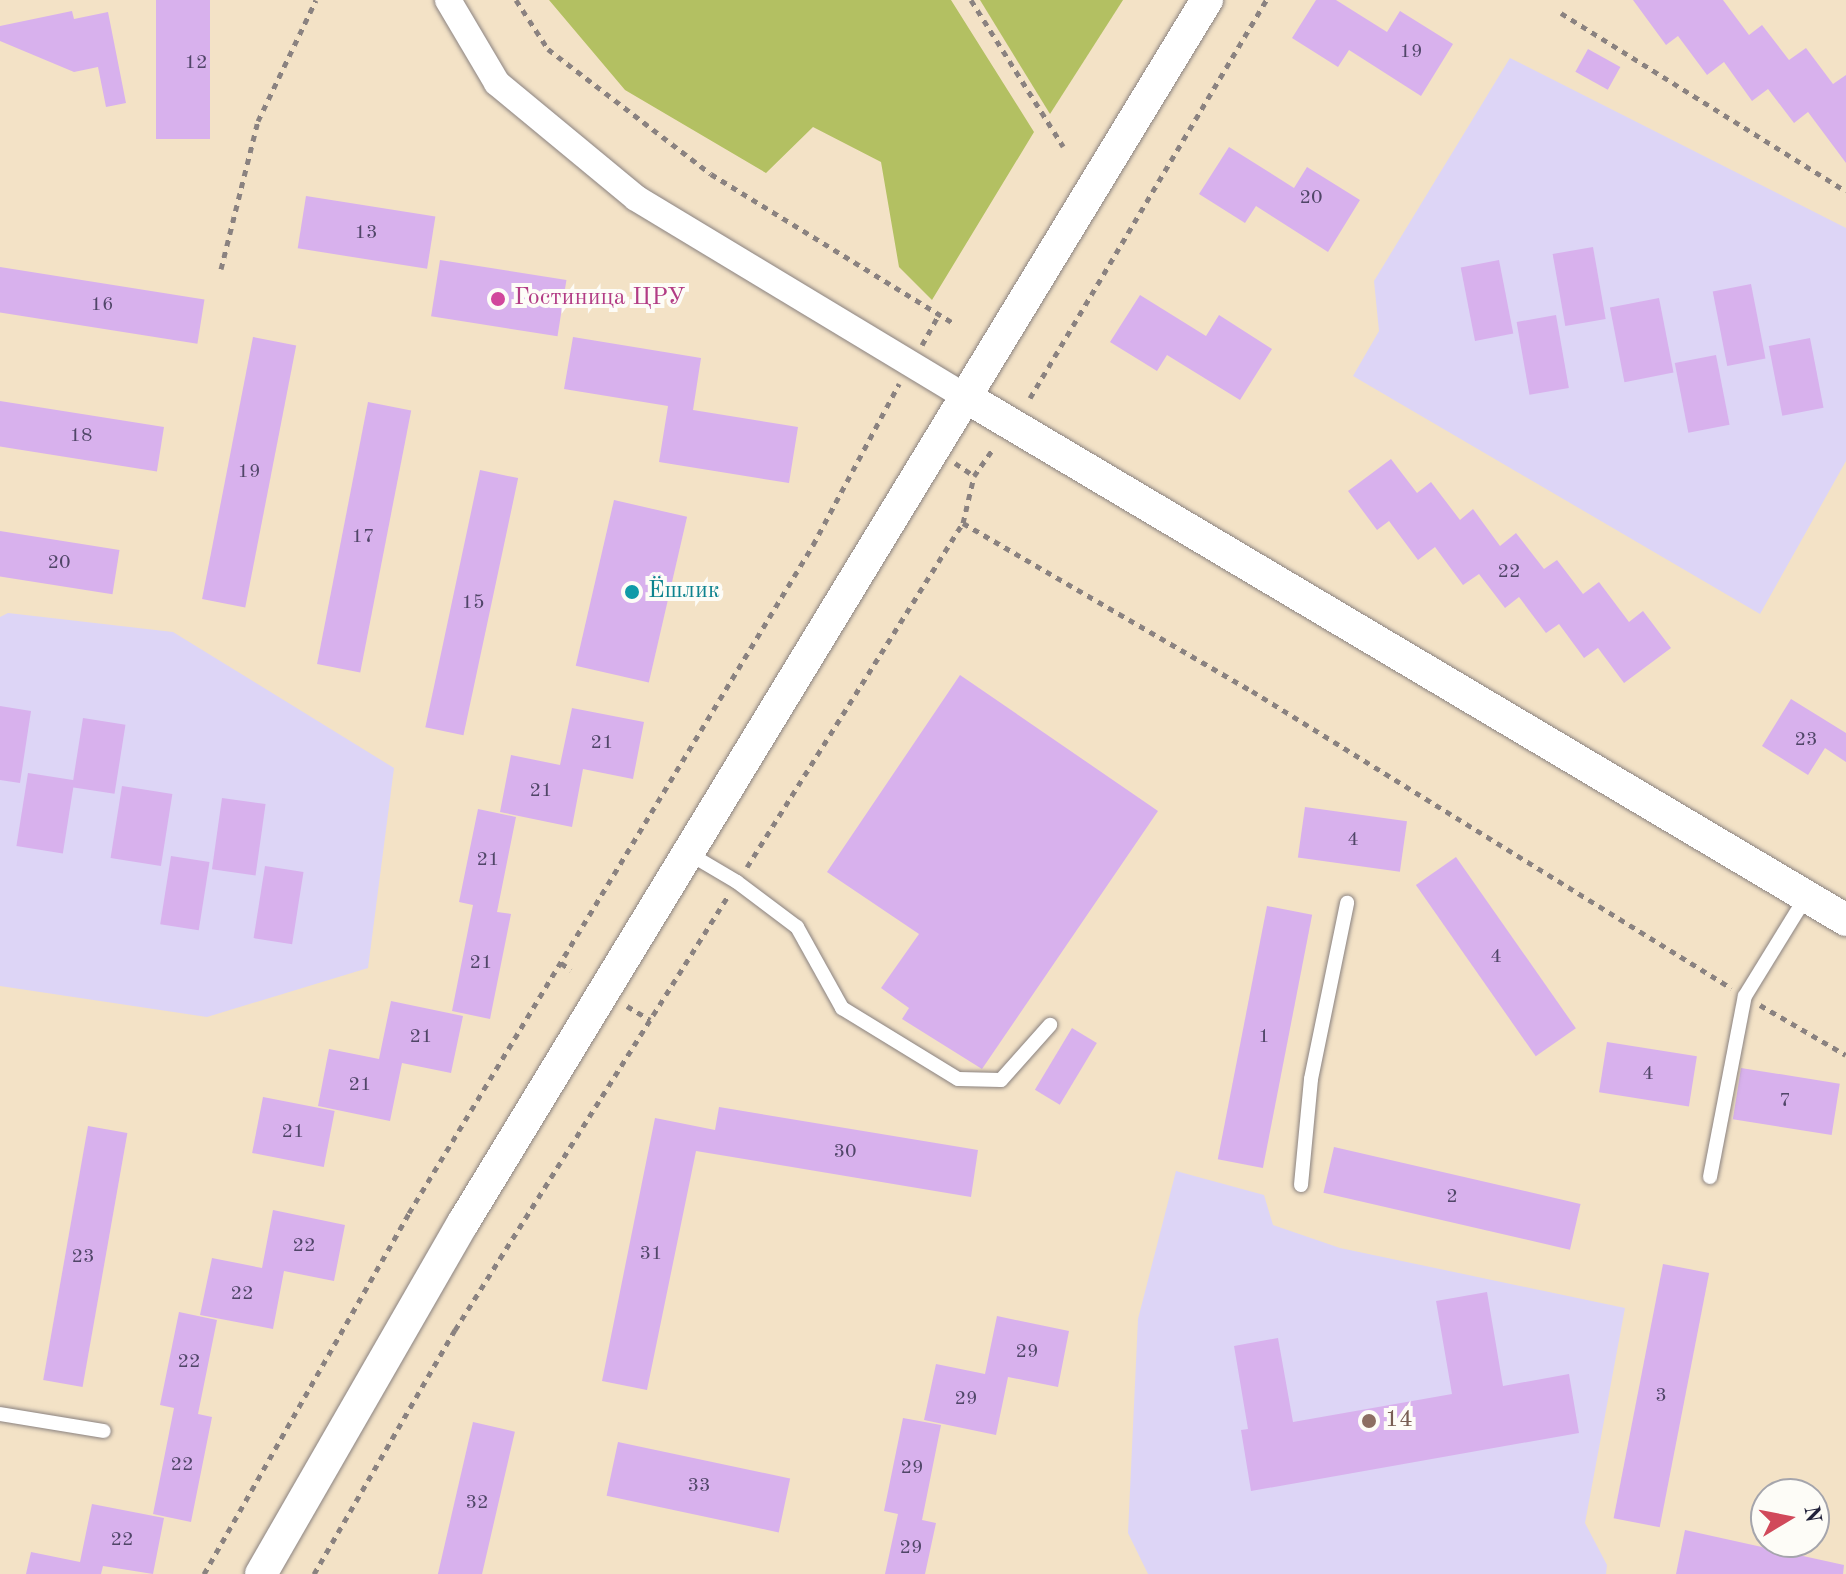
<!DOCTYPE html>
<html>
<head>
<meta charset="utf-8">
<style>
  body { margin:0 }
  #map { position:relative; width:1846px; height:1574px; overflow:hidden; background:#f3e2c6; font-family:"Old Standard TT",serif }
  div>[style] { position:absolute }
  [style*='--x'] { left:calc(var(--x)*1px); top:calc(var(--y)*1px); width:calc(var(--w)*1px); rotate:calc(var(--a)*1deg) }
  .built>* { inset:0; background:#ddd5f6 }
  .green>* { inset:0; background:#b3c062 }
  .building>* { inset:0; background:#d8b1ed; transform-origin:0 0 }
  .path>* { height:5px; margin-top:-2.5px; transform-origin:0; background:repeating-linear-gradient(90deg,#8a8280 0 6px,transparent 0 12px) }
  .roads { filter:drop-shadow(0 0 2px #8a8280) drop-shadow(0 0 2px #8a8280) }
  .service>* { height:14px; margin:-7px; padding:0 7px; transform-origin:7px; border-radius:7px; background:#fff }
  .minor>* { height:26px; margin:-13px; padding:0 13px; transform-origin:13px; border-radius:13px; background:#fff }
  .tertiary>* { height:32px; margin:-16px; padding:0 16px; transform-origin:16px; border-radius:16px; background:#fff }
  .dots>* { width:22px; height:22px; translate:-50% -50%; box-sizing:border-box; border:4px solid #fdfcf7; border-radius:50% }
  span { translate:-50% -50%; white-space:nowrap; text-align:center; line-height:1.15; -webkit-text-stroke:8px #fdfcf7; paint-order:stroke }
  .number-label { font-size:20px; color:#504668 }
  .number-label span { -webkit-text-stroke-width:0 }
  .hotel-label { font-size:24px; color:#b23c85 }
  .left { translate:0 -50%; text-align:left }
  .culture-label { font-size:24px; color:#0d838f }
  .education-label { font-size:24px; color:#785e54 }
  .north { position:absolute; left:1750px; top:1478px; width:80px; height:80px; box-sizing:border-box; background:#fdfcf7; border:2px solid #a5a5ac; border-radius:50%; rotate:80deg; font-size:22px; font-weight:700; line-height:32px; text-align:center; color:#22223b }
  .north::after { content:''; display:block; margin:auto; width:28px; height:36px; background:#d1495b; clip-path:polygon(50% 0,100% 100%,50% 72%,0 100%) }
</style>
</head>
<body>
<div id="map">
  <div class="built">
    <div style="clip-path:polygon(1510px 58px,1846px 228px,1846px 461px,1760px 614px,1353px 376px,1379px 331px,1374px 281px)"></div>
    <div style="clip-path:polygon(8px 613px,173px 632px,394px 768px,368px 968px,207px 1017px,0 986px,0 617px)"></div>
    <div style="clip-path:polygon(1176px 1171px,1264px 1195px,1273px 1225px,1340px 1248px,1625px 1308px,1585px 1523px,1607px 1565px,1606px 1574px,1148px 1574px,1128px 1533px,1138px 1319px)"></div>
  </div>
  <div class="green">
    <div style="clip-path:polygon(549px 0,951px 0,1034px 132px,932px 300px,899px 267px,881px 162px,813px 127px,766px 173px,625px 90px)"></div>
    <div style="clip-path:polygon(980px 0,1123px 0,1050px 114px)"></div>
  </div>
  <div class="building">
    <div style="left:156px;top:0;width:54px;height:139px"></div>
    <div style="clip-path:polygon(1316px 0,1336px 0,1387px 32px,1400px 11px,1453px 44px,1421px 96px,1349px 50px,1338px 67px,1292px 38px)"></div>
    <div style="clip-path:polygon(1633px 0,1723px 0,1749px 35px,1762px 25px,1789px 60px,1806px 48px,1833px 84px,1846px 75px,1846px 163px,1808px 112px,1794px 123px,1768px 89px,1752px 101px,1724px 62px,1707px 75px,1678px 36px,1666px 45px)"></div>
    <div style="clip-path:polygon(72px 11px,74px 19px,108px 12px,126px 103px,106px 107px,98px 67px,74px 72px,0 41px,0 26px)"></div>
    <div style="left:1588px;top:49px;width:37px;height:26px;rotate:29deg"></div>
    <div style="clip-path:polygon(1229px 147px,1294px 188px,1307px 167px,1360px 200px,1328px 252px,1256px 206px,1245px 223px,1199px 194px)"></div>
    <div style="left:306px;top:196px;width:131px;height:53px;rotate:9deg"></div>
    <div style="left:1593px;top:247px;width:73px;height:41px;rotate:80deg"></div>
    <div style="left:440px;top:260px;width:128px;height:57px;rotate:9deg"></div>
    <div style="left:1499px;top:260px;width:75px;height:39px;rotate:79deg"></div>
    <div style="left:0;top:267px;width:207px;height:45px;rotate:9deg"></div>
    <div style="left:1751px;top:284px;width:76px;height:39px;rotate:79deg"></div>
    <div style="clip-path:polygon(1140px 295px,1206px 336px,1219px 315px,1272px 349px,1240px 400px,1167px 355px,1157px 371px,1110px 342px)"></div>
    <div style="left:1659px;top:298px;width:76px;height:50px;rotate:79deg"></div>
    <div style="left:1556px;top:315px;width:74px;height:40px;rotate:80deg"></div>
    <div style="left:253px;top:337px;width:44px;height:267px;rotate:11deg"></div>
    <div style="clip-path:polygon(573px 337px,701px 358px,693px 410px,798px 427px,789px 483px,659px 462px,668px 406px,564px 389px)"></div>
    <div style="left:1810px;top:338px;width:71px;height:42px;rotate:79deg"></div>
    <div style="left:1716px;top:355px;width:71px;height:42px;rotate:79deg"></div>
    <div style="left:0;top:401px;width:166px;height:45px;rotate:9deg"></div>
    <div style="left:368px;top:402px;width:44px;height:267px;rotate:11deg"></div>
    <div style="clip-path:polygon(1391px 459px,1417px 493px,1431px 482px,1460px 520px,1473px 509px,1500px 546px,1516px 533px,1544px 569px,1557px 560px,1583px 594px,1599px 582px,1629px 622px,1643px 611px,1671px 648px,1624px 683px,1598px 648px,1584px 658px,1559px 624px,1546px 633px,1519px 597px,1505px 608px,1479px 574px,1463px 585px,1435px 547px,1418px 560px,1389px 521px,1377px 530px,1348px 491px)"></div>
    <div style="left:480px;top:470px;width:39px;height:263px;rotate:12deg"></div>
    <div style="left:614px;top:500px;width:75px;height:170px;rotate:13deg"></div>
    <div style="left:0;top:531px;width:121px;height:45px;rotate:9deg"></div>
    <div style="clip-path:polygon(960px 675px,1158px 811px,982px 1069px,902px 1019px,909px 1008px,881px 988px,919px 934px,827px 872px)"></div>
    <div style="clip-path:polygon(1791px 699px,1846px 733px,1846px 762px,1825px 748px,1808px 775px,1762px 746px)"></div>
    <div style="clip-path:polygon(0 706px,31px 711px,20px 783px,0 780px)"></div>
    <div style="clip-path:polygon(572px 708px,644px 722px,633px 779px,583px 769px,572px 827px,500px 812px,511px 755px,560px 765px)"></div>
    <div style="left:83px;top:718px;width:43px;height:70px;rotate:9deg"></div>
    <div style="left:28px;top:773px;width:47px;height:74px;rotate:9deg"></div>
    <div style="left:122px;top:786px;width:51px;height:73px;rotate:9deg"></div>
    <div style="left:222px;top:798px;width:44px;height:72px;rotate:8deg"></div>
    <div style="left:1305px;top:807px;width:103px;height:51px;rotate:8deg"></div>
    <div style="clip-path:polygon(478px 809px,516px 817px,497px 912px,511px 914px,490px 1019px,452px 1011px,473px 905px,459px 902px)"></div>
    <div style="left:171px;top:856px;width:39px;height:69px;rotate:9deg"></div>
    <div style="left:1456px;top:857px;width:209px;height:49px;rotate:55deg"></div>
    <div style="left:265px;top:866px;width:39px;height:73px;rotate:9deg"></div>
    <div style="left:1267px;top:906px;width:46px;height:258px;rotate:11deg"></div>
    <div style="clip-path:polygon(391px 1001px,463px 1016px,451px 1073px,402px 1063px,390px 1121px,318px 1106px,329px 1049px,379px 1059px)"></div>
    <div style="left:1072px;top:1028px;width:29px;height:72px;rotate:31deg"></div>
    <div style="left:1607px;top:1042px;width:91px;height:51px;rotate:9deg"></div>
    <div style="left:1741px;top:1068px;width:100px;height:52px;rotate:9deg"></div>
    <div style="left:263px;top:1097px;width:73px;height:57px;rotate:11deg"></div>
    <div style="clip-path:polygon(719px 1107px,978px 1150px,971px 1197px,696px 1151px,647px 1390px,602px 1381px,655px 1118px,715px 1130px)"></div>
    <div style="left:88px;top:1126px;width:40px;height:258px;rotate:10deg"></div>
    <div style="left:1334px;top:1147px;width:253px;height:47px;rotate:13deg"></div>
    <div style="clip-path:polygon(273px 1210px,345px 1225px,334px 1281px,284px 1271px,273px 1329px,200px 1315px,212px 1258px,262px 1268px)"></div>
    <div style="left:1663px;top:1264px;width:47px;height:259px;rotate:11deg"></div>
    <div style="clip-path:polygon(1487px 1292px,1503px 1386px,1569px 1374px,1579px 1433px,1251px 1491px,1241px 1430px,1248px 1429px,1234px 1346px,1278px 1338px,1293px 1422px,1452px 1394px,1436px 1301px)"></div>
    <div style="clip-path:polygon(179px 1312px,217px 1320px,198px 1414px,212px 1417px,191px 1522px,153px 1514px,174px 1408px,160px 1405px)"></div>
    <div style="clip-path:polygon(997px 1316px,1069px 1331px,1058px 1387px,1008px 1377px,996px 1435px,924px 1420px,936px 1364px,985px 1374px)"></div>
    <div style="clip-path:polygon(903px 1418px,941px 1425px,922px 1520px,936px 1523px,925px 1574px,885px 1574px,898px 1514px,884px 1511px)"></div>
    <div style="left:473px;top:1422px;width:43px;height:156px;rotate:13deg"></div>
    <div style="left:618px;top:1442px;width:176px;height:55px;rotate:12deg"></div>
    <div style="clip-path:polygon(92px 1504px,164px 1518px,153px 1574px,103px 1566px,101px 1574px,26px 1574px,31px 1552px,80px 1562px)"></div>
    <div style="clip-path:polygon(1685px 1530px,1844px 1565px,1843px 1574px,1676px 1574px)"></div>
  </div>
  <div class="path">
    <div style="--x:516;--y:0;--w:59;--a:56.9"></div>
    <div style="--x:548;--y:49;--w:205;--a:37.5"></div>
    <div style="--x:711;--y:174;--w:286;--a:31.6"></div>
    <div style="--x:971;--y:0;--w:173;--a:57.8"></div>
    <div style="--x:1561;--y:13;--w:336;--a:32"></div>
    <div style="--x:221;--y:269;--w:153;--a:-76"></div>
    <div style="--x:258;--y:121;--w:134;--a:-64.4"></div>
    <div style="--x:922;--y:345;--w:35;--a:-61"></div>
    <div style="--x:1030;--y:398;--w:463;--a:-59.3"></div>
    <div style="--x:955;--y:463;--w:23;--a:34"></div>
    <div style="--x:963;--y:523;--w:334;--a:30.2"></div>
    <div style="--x:1252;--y:691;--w:564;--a:31.8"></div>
    <div style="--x:747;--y:867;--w:406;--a:-57.9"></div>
    <div style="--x:963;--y:523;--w:48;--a:-76.8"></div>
    <div style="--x:974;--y:476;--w:35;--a:-55"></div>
    <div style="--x:561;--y:963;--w:12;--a:35"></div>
    <div style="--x:1760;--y:1005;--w:99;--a:30.2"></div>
    <div style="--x:627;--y:1006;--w:27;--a:31"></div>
    <div style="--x:204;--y:1574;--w:415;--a:-60.4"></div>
    <div style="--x:409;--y:1213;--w:781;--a:-58.83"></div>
    <div style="--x:813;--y:545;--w:183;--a:-61.9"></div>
    <div style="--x:314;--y:1574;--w:282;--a:-60"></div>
    <div style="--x:455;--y:1330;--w:513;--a:-57.83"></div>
  </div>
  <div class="roads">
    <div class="service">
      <div style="--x:688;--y:853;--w:57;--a:30.6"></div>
      <div style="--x:737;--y:882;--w:75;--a:36.9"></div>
      <div style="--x:797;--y:927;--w:93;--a:60.9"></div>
      <div style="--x:842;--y:1008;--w:136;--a:31.5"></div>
      <div style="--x:958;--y:1079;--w:43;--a:1.3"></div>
      <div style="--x:1001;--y:1080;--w:74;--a:-48.3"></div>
      <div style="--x:1710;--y:1177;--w:184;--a:-79.1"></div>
      <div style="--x:1745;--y:996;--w:116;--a:-58.4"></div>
      <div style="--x:1301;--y:1185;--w:106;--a:-84.6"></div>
      <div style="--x:1311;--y:1079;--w:180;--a:-78.4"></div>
      <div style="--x:0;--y:1414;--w:105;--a:9.3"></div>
    </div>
    <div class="minor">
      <div style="--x:448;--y:0;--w:96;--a:59.4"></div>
      <div style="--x:497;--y:83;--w:180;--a:39.6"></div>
      <div style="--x:636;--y:198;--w:383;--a:31.1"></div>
    </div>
    <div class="tertiary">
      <div style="--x:964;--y:396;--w:1026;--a:30.71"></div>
      <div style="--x:261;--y:1574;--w:405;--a:-60.1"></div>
      <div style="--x:463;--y:1223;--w:1432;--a:-58.69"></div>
    </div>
  </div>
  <div class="dots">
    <div style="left:498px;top:299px;background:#d1479c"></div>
    <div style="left:632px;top:592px;background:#0f9aa8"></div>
    <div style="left:1369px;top:1421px;background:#8d6e63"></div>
  </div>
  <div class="number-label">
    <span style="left:1411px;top:52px">19</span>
    <span style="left:196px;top:63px">12</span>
    <span style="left:1311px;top:198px">20</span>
    <span style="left:366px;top:233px">13</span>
    <span style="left:102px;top:305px">16</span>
    <span style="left:81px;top:436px">18</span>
    <span style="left:249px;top:472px">19</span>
    <span style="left:363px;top:537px">17</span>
    <span style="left:59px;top:563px">20</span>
    <span style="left:1509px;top:572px">22</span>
    <span style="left:473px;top:603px">15</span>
    <span style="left:1806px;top:740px">23</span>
    <span style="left:602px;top:743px">21</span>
    <span style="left:541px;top:791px">21</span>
    <span style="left:1353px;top:840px">4</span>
    <span style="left:488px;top:860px">21</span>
    <span style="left:1496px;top:957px">4</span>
    <span style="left:481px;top:963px">21</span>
    <span style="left:421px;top:1037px">21</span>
    <span style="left:1264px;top:1037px">1</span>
    <span style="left:1648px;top:1074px">4</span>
    <span style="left:360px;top:1085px">21</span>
    <span style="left:1785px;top:1101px">7</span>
    <span style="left:293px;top:1132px">21</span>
    <span style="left:845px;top:1152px">30</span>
    <span style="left:1452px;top:1197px">2</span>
    <span style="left:304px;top:1246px">22</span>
    <span style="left:651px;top:1254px">31</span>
    <span style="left:83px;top:1257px">23</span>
    <span style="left:242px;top:1294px">22</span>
    <span style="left:1027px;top:1352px">29</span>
    <span style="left:189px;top:1362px">22</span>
    <span style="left:1661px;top:1396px">3</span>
    <span style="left:966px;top:1399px">29</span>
    <span style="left:182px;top:1465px">22</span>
    <span style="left:912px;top:1468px">29</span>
    <span style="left:699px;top:1486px">33</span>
    <span style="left:477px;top:1503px">32</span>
    <span style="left:122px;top:1540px">22</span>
    <span style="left:911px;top:1548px">29</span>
  </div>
  <div class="hotel-label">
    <span class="left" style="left:514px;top:299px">Гостиница ЦРУ</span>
  </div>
  <div class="culture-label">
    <span class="left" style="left:648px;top:592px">Ёшлик</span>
  </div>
  <div class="education-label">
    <span class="left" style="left:1385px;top:1421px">14</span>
  </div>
  <div class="north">N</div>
</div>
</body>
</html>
